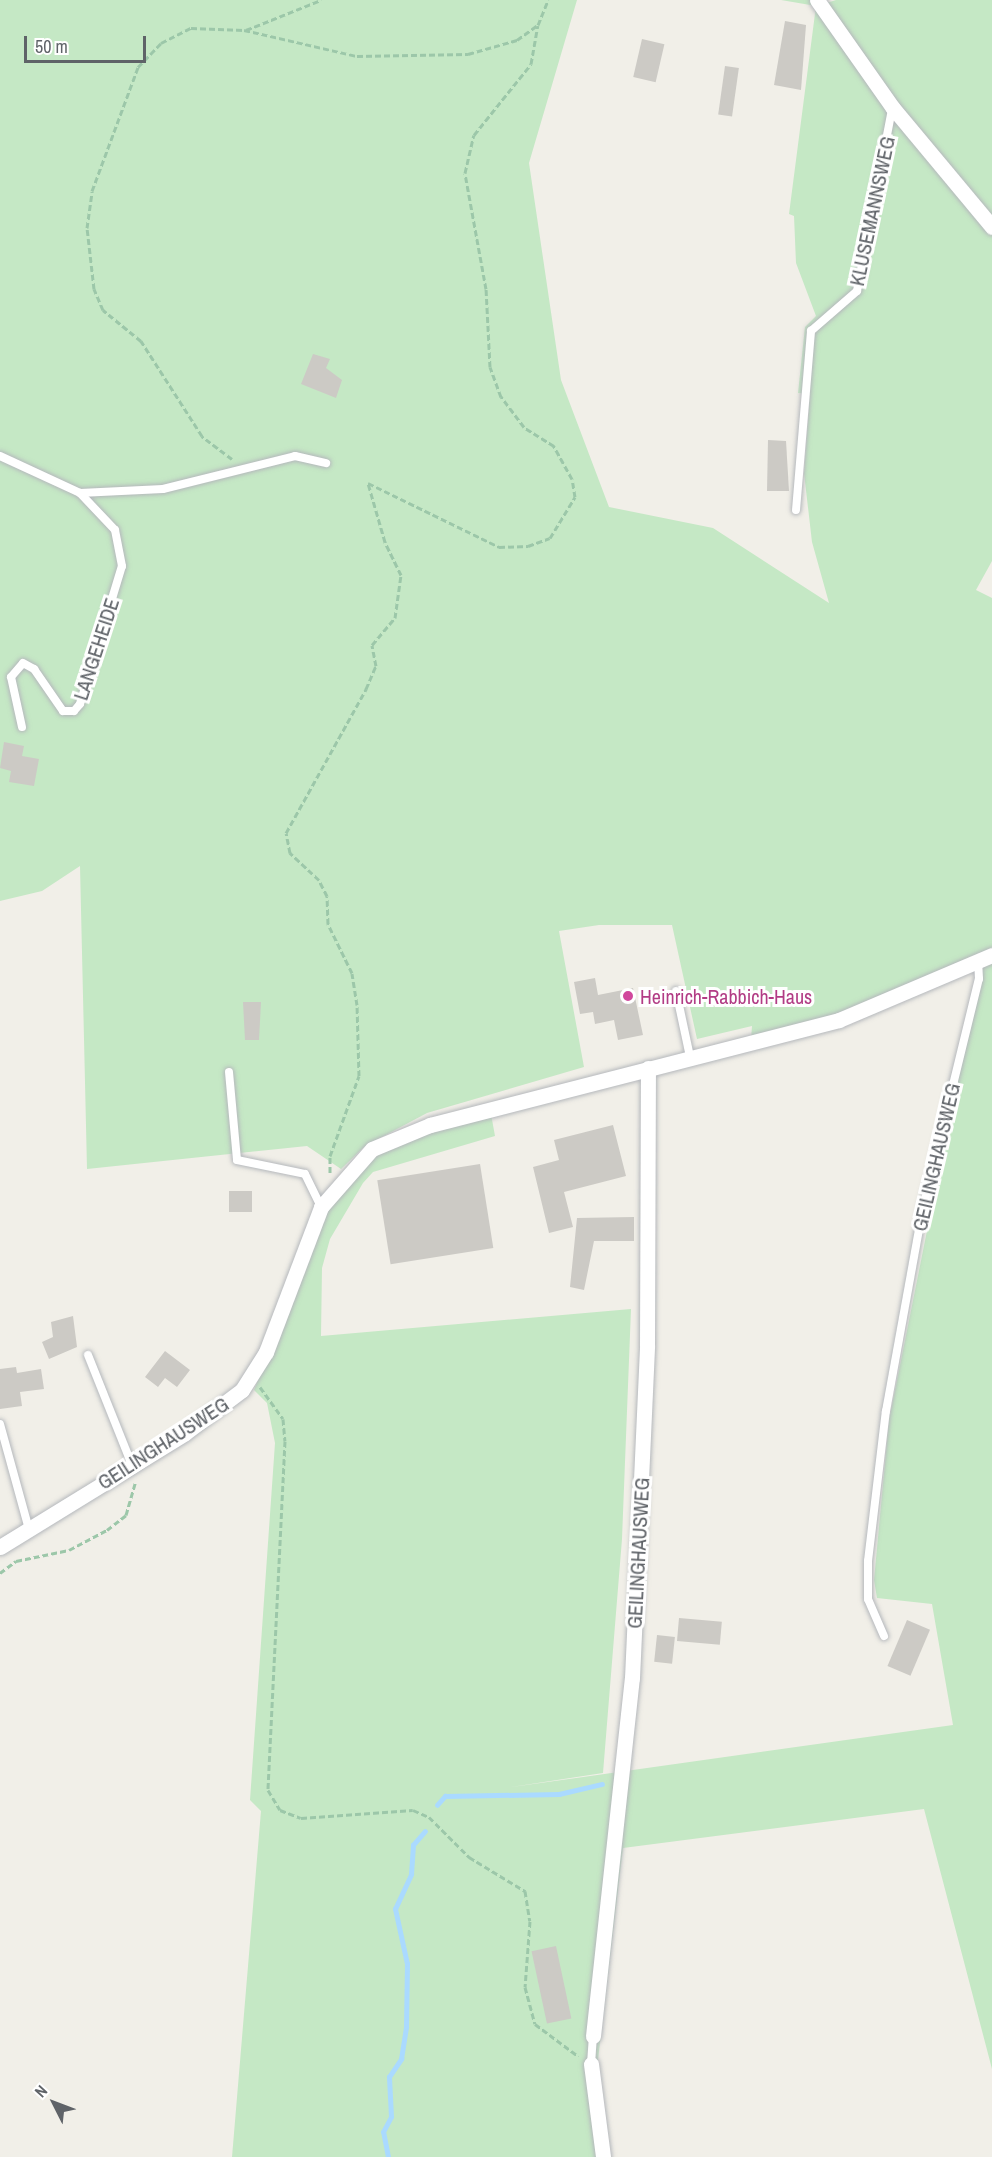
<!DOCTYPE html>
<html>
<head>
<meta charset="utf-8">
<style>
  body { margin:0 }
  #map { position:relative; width:992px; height:2157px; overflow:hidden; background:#f1efe8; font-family:"Archivo Narrow",sans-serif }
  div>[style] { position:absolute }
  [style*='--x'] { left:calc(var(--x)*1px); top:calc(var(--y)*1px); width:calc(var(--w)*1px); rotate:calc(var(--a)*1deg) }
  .green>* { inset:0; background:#c5e8c5 }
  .stream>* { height:4.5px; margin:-2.25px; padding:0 2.25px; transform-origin:2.25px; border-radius:2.25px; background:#aadaff }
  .building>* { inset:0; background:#cccac5; transform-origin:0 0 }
  .path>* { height:3px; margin-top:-1.5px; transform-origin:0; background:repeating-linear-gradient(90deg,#9cc7a9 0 6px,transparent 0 9px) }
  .roads { filter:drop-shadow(0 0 2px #b5b8bc) drop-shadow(0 0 2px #b5b8bc) }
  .lane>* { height:8px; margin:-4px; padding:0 4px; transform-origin:4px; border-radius:4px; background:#fff }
  .street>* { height:15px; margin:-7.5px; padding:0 7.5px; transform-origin:7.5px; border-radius:7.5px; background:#fff }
  .dots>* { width:16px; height:16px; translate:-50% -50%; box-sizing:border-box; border:3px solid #fff; border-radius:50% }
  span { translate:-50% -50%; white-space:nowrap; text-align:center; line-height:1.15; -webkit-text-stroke:6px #fff; paint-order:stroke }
  .street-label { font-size:20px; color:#5f6368 }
  .hotel-label { font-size:20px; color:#b23c85 }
  .left { translate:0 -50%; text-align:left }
  .north { position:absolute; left:24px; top:2073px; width:60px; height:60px; -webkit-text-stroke:4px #fff; paint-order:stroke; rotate:312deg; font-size:16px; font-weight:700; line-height:24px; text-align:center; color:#5f6368 }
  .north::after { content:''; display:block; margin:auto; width:21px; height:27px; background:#5f6368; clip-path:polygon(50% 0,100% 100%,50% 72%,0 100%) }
  .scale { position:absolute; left:24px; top:36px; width:122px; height:27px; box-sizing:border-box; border:3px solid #5f6368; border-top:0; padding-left:8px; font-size:18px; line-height:21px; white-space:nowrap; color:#5f6368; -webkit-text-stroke:4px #fff; paint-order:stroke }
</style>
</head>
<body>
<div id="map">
  <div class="green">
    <div style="clip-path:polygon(0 0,577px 0,529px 163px,561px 380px,609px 507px,713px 528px,829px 603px,812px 542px,804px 473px,810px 394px,798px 393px,805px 327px,816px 316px,796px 263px,794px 216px,789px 214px,816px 6px,781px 0,822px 0,817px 6px,836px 0,992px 0,992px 561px,976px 590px,992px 598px,992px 952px,908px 993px,751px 1039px,752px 1026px,697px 1039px,672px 925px,599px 925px,559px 931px,584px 1067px,427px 1113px,365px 1146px,341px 1169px,307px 1146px,87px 1169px,80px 866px,42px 891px,0 901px)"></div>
    <div style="clip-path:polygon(992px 957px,992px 2069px,924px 1809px,623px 1848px,595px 2085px,605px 2157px,232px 2157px,261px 1811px,250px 1800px,275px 1443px,267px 1403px,254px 1390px,326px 1209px,371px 1154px,397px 1139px,491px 1114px,495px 1136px,373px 1172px,363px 1183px,330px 1239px,322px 1268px,321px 1336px,631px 1309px,622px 1539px,603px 1773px,505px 1788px,953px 1725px,932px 1604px,877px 1598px,874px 1580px,889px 1420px,981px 962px)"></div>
  </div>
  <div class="stream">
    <div style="--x:437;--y:1805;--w:12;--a:-48"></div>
    <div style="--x:445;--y:1796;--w:114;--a:-1"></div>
    <div style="--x:559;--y:1794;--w:44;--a:-13.1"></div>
    <div style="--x:388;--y:2157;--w:25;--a:-101"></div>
    <div style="--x:383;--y:2132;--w:17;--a:-62"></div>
    <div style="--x:391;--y:2117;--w:40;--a:-92.9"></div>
    <div style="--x:389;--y:2077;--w:22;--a:-56"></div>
    <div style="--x:401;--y:2059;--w:32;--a:-81"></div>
    <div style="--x:406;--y:2027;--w:63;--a:-89.1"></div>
    <div style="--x:407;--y:1964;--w:56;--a:-102.3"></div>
    <div style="--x:395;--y:1909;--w:38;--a:-65"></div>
    <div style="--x:411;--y:1874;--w:29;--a:-86"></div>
    <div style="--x:413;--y:1845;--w:18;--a:-49"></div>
  </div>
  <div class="building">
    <div style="clip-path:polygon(785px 21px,806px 25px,801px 90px,774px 85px)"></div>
    <div style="left:642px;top:39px;width:23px;height:39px;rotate:13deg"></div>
    <div style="left:725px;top:66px;width:14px;height:49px;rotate:8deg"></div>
    <div style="clip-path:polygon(313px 354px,330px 359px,326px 368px,342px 380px,336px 398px,301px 384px)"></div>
    <div style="clip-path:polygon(768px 440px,786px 441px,789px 491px,767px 491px)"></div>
    <div style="clip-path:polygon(4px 742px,24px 746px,22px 756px,39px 759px,34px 786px,9px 782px,11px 771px,0 768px)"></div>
    <div style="clip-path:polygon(595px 978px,598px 995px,633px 988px,643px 1035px,618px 1040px,614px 1020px,595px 1024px,593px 1012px,580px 1014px,574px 982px)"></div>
    <div style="clip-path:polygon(243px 1002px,261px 1002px,259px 1040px,245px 1040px)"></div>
    <div style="clip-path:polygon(613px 1125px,626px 1176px,564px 1192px,573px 1227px,549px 1233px,533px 1167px,559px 1160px,554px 1140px)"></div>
    <div style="left:480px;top:1164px;width:85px;height:104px;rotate:81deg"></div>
    <div style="left:229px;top:1191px;width:23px;height:21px"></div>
    <div style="clip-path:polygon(634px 1217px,634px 1241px,594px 1241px,584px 1290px,570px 1287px,577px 1218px)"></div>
    <div style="clip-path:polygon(73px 1316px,77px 1347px,49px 1359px,42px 1342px,53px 1337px,51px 1322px)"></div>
    <div style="clip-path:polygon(165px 1351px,190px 1370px,177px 1387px,165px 1378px,158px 1387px,145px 1377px)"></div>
    <div style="clip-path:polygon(16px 1367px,17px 1373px,41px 1369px,44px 1389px,20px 1392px,22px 1406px,0 1409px,0 1369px)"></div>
    <div style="left:679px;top:1618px;width:43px;height:23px;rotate:5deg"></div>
    <div style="left:907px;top:1620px;width:25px;height:50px;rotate:23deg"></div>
    <div style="left:657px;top:1635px;width:18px;height:27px;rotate:6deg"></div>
    <div style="left:556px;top:1946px;width:74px;height:25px;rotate:78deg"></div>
  </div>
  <div class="path">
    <div style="--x:246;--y:30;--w:81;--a:-21.8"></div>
    <div style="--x:232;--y:459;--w:38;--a:-143"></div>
    <div style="--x:202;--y:436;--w:113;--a:-122.7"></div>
    <div style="--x:141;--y:341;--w:49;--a:-140.8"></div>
    <div style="--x:103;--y:310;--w:23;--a:-113"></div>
    <div style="--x:94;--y:289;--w:61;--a:-96.5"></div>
    <div style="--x:87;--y:228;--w:37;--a:-82"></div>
    <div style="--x:92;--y:191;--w:132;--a:-69.6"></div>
    <div style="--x:138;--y:67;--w:33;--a:-46"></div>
    <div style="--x:161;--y:43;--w:34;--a:-27"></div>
    <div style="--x:191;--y:28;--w:53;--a:2.2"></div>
    <div style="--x:244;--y:30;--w:116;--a:13"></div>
    <div style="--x:357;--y:56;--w:111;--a:-1"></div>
    <div style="--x:468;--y:54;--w:51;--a:-15.9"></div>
    <div style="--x:517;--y:40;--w:26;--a:-36"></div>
    <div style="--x:538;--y:25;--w:27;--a:-68"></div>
    <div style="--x:368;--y:483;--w:146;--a:26"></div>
    <div style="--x:499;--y:547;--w:29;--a:-2"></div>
    <div style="--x:528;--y:546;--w:23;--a:-20"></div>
    <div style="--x:550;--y:538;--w:48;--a:-58.6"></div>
    <div style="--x:575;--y:497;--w:18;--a:-99"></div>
    <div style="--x:572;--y:479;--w:38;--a:-119"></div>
    <div style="--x:554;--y:446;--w:36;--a:-148"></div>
    <div style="--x:524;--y:427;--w:38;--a:-127"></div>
    <div style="--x:501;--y:397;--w:32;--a:-110"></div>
    <div style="--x:490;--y:367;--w:78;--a:-92.9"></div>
    <div style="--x:486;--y:289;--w:118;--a:-100.3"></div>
    <div style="--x:465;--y:173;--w:39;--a:-77"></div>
    <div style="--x:474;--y:135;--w:91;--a:-51.2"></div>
    <div style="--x:531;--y:64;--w:39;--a:-80"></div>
    <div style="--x:330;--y:1173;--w:17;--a:-90"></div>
    <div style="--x:330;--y:1156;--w:85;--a:-70.1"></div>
    <div style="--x:359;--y:1076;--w:71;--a:-91.6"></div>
    <div style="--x:357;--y:1005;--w:32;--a:-99"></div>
    <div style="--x:352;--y:973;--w:55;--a:-116.1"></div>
    <div style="--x:328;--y:924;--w:28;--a:-92"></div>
    <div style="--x:327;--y:896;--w:18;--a:-117"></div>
    <div style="--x:319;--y:880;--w:40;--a:-137"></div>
    <div style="--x:290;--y:853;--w:20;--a:-101"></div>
    <div style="--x:286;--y:833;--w:165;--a:-60.9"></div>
    <div style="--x:366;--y:689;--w:25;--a:-67"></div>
    <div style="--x:376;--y:666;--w:21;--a:-101"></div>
    <div style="--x:372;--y:645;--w:35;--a:-50"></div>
    <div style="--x:395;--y:618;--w:43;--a:-82.1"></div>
    <div style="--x:401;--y:575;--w:37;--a:-116"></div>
    <div style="--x:385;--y:542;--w:61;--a:-106.1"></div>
    <div style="--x:260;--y:1387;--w:39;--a:54"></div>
    <div style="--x:283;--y:1419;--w:22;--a:85"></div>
    <div style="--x:285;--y:1441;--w:349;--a:92.8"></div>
    <div style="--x:268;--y:1790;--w:23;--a:59"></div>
    <div style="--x:280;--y:1810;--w:22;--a:21"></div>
    <div style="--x:301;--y:1818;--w:112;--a:-4.1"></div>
    <div style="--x:413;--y:1810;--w:17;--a:24"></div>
    <div style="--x:429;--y:1817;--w:57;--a:45"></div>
    <div style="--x:469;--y:1857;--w:66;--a:31.3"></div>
    <div style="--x:525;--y:1891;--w:30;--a:81"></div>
    <div style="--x:530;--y:1921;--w:66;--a:94.3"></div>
    <div style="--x:525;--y:1987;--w:38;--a:75"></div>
    <div style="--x:535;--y:2024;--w:54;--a:36.7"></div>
    <div style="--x:0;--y:1573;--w:20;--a:-37"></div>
    <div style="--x:16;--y:1561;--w:54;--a:-11.7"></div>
    <div style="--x:69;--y:1550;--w:43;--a:-27.8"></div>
    <div style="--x:107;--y:1530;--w:24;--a:-38"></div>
    <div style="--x:126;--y:1515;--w:35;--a:-74"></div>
  </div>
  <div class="roads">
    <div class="lane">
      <div style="--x:0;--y:456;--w:88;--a:24.8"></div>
      <div style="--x:80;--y:493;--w:83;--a:-2.8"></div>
      <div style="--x:163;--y:489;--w:136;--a:-14"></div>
      <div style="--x:295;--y:456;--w:32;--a:13"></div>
      <div style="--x:796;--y:510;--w:180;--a:-85.2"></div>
      <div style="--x:811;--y:331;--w:61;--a:-41"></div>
      <div style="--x:857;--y:291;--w:185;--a:-79.1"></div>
      <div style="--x:22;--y:727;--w:51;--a:-102.4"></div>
      <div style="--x:11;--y:677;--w:18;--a:-49"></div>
      <div style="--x:23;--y:663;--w:13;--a:29"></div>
      <div style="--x:34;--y:669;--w:51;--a:55.4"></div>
      <div style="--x:63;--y:711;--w:11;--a:0"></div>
      <div style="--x:74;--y:711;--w:9;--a:-49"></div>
      <div style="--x:80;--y:704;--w:144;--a:-73.1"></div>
      <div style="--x:122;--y:566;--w:37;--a:-101"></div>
      <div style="--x:115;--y:530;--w:51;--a:-133.4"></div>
      <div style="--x:676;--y:991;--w:67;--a:78"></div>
      <div style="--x:229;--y:1072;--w:88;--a:84.8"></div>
      <div style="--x:237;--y:1160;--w:69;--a:11.6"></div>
      <div style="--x:305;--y:1174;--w:37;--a:64"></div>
      <div style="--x:88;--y:1355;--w:118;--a:68.2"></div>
      <div style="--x:0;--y:1424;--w:106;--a:74.6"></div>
      <div style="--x:884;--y:1636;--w:40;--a:-113.4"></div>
      <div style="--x:868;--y:1599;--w:38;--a:-90"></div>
      <div style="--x:868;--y:1561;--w:151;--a:-83.2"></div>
      <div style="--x:886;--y:1411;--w:206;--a:-79.7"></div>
      <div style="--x:923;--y:1208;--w:236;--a:-76.3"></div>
      <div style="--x:979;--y:979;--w:17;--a:-93"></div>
      <div style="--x:591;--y:2064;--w:28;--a:-86"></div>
    </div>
    <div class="street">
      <div style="--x:817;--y:0;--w:132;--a:54.9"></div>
      <div style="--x:893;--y:108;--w:155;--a:50.2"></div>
      <div style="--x:0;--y:1547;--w:217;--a:-31.6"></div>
      <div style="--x:185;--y:1433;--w:71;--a:-37"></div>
      <div style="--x:242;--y:1390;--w:45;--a:-57.7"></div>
      <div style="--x:266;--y:1352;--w:155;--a:-69.2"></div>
      <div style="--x:321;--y:1207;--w:77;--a:-48.7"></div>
      <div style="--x:372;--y:1149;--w:63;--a:-22.5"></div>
      <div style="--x:430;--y:1125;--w:422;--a:-14.4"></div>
      <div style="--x:839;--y:1020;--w:166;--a:-23"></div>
      <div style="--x:593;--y:2036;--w:360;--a:-83.8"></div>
      <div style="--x:632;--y:1678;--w:333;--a:-87.4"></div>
      <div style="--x:647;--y:1345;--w:277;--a:-89.8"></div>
      <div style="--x:591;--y:2064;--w:94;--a:82.6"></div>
    </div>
  </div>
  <div class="dots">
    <div style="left:628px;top:996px;background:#d1479c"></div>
  </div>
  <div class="street-label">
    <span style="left:872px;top:211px;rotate:-78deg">KLUSEMANNSWEG</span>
    <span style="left:96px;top:649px;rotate:-72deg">LANGEHEIDE</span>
    <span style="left:936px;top:1157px;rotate:-77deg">GEILINGHAUSWEG</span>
    <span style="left:163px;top:1443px;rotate:-33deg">GEILINGHAUSWEG</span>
    <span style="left:638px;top:1553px;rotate:-87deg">GEILINGHAUSWEG</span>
  </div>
  <div class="hotel-label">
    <span class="left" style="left:640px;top:996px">Heinrich-Rabbich-Haus</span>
  </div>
  <div class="north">N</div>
  <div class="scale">50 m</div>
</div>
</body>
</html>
